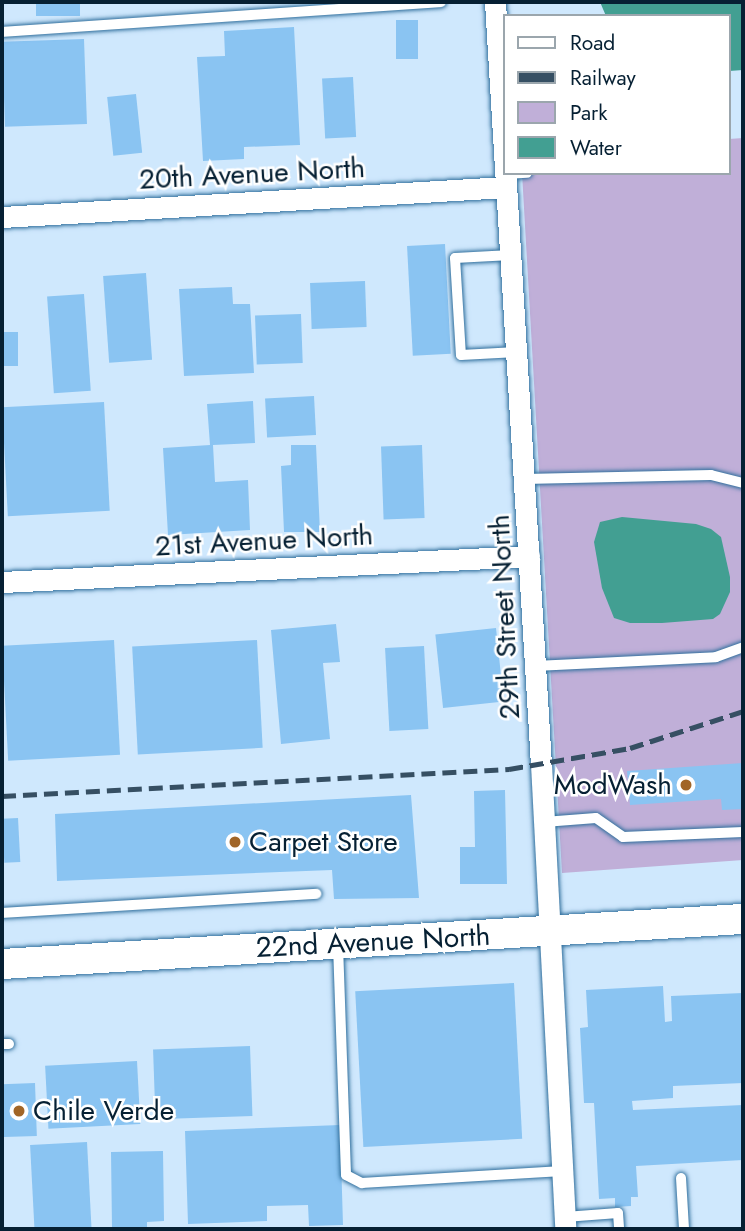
<!DOCTYPE html>
<html>
<head>
<meta charset="utf-8">
<style>
  body { margin:0 }
  #map { position:relative; width:745px; height:1231px; overflow:hidden; background:#cfe8fd; font-family:Jost,sans-serif }
  div>[style] { position:absolute }
  [style*='--x'] { left:calc(var(--x)*1px); top:calc(var(--y)*1px); width:calc(var(--w)*1px); rotate:calc(var(--a)*1deg) }
  .green>* { inset:0; background:#c0afd8 }
  .water>* { inset:0; background:#429f92 }
  .building>* { inset:0; background:#8ac4f2; transform-origin:0 0 }
  .roads { filter:drop-shadow(0 0 2px #306f9d) drop-shadow(0 0 2px #306f9d) }
  .lane>* { height:10px; margin:-5px; padding:0 5px; transform-origin:5px; border-radius:5px; background:#fff }
  .street>* { height:21px; margin:-10.5px; padding:0 10.5px; transform-origin:10.5px; border-radius:10.5px; background:#fff }
  .secondary>* { height:30px; margin:-15px; padding:0 15px; transform-origin:15px; border-radius:15px; background:#fff }
  .rail>* { height:5px; margin-top:-2.5px; transform-origin:0; background:repeating-linear-gradient(90deg,#364f63 0 14px,transparent 0 21px) }
  .dots>* { width:19px; height:19px; translate:-50% -50%; box-sizing:border-box; border:4px solid #fff; border-radius:50% }
  span { translate:-50% -50%; white-space:nowrap; text-align:center; line-height:1.15; -webkit-text-stroke:5px #fff; paint-order:stroke }
  .street-label { font-size:28px; color:#062033 }
  .poi-label { font-size:28px; color:#062033 }
  .right { translate:-100% -50%; text-align:right }
  .left { translate:0 -50%; text-align:left }
  .frame { position:absolute; inset:0; border:4px solid #062033; pointer-events:none }
  .legend { position:absolute; left:503px; top:14px; width:228px; height:161px; box-sizing:border-box; background:#fff; border:2px solid #9ba6ad; margin:0; padding:9px 12px; list-style:none; font-size:21px; color:#062033 }
  .legend li { display:flex; align-items:center; gap:14px; height:35px }
  .legend b { width:35px; border:2px solid #9ba6ad }
</style>
</head>
<body>
<div id="map">
  <div class="green">
    <div style="clip-path:polygon(743px 138px,743px 860px,562px 873px,522px 173px,729px 173px,729px 139px)"></div>
  </div>
  <div class="water">
    <div style="clip-path:polygon(600px 2px,743px 2px,743px 70px,729px 71px,729px 16px,606px 16px)"></div>
    <div style="clip-path:polygon(622px 517px,696px 524px,711px 529px,721px 537px,730px 577px,730px 592px,720px 614px,713px 619px,662px 623px,630px 623px,614px 618px,602px 588px,594px 542px,600px 522px)"></div>
  </div>
  <div class="building">
    <div style="left:36px;top:2px;width:44px;height:14px"></div>
    <div style="left:396px;top:20px;width:22px;height:39px"></div>
    <div style="clip-path:polygon(294px 27px,300px 145px,244px 147px,244px 159px,203px 161px,197px 57px,225px 56px,224px 31px)"></div>
    <div style="left:84px;top:39px;width:85px;height:82px;rotate:88deg"></div>
    <div style="left:353px;top:77px;width:60px;height:31px;rotate:87deg"></div>
    <div style="left:136px;top:94px;width:59px;height:29px;rotate:84deg"></div>
    <div style="left:445px;top:244px;width:110px;height:38px;rotate:87deg"></div>
    <div style="left:146px;top:273px;width:87px;height:43px;rotate:86deg"></div>
    <div style="left:365px;top:281px;width:46px;height:55px;rotate:88deg"></div>
    <div style="clip-path:polygon(232px 287px,233px 304px,250px 304px,254px 373px,184px 376px,179px 289px)"></div>
    <div style="left:84px;top:294px;width:97px;height:37px;rotate:86deg"></div>
    <div style="left:301px;top:314px;width:49px;height:46px;rotate:88deg"></div>
    <div style="left:2px;top:332px;width:16px;height:34px"></div>
    <div style="left:314px;top:396px;width:39px;height:49px;rotate:87deg"></div>
    <div style="clip-path:polygon(253px 401px,255px 443px,213px 445px,215px 482px,248px 480px,250px 530px,168px 535px,163px 448px,210px 445px,207px 404px)"></div>
    <div style="left:104px;top:402px;width:109px;height:102px;rotate:87deg"></div>
    <div style="clip-path:polygon(291px 445px,316px 445px,320px 532px,284px 532px,281px 466px,291px 465px)"></div>
    <div style="left:422px;top:445px;width:73px;height:41px;rotate:88deg"></div>
    <div style="clip-path:polygon(336px 624px,340px 662px,323px 663px,330px 739px,281px 744px,271px 630px)"></div>
    <div style="left:496px;top:628px;width:74px;height:61px;rotate:84deg"></div>
    <div style="left:114px;top:640px;width:115px;height:112px;rotate:87deg"></div>
    <div style="left:257px;top:640px;width:108px;height:125px;rotate:87deg"></div>
    <div style="left:424px;top:646px;width:83px;height:39px;rotate:87deg"></div>
    <div style="clip-path:polygon(743px 763px,743px 809px,722px 810px,721px 799px,630px 805px,627px 771px)"></div>
    <div style="clip-path:polygon(505px 790px,507px 884px,460px 884px,460px 847px,475px 847px,474px 791px)"></div>
    <div style="clip-path:polygon(411px 795px,419px 898px,334px 899px,332px 870px,57px 881px,55px 814px)"></div>
    <div style="left:18px;top:818px;width:44px;height:16px;rotate:87deg"></div>
    <div style="left:514px;top:983px;width:156px;height:159px;rotate:87deg"></div>
    <div style="clip-path:polygon(663px 986px,665px 1022px,672px 1021px,671px 996px,743px 993px,743px 1083px,673px 1086px,673px 1098px,632px 1101px,633px 1110px,743px 1105px,743px 1160px,636px 1166px,638px 1197px,631px 1197px,631px 1206px,615px 1207px,615px 1198px,599px 1199px,594px 1103px,584px 1103px,580px 1028px,588px 1027px,586px 990px)"></div>
    <div style="left:250px;top:1046px;width:70px;height:97px;rotate:88deg"></div>
    <div style="left:137px;top:1061px;width:63px;height:92px;rotate:87deg"></div>
    <div style="left:35px;top:1083px;width:53px;height:33px;rotate:88deg"></div>
    <div style="clip-path:polygon(340px 1125px,343px 1225px,309px 1226px,308px 1205px,267px 1206px,267px 1221px,188px 1224px,185px 1131px)"></div>
    <div style="left:87px;top:1142px;width:87px;height:57px;rotate:87deg"></div>
    <div style="clip-path:polygon(163px 1151px,164px 1221px,147px 1222px,147px 1229px,112px 1229px,111px 1152px)"></div>
  </div>
  <div class="roads">
    <div class="lane">
      <div style="--x:2;--y:32;--w:440;--a:-3.9"></div>
      <div style="--x:505;--y:174;--w:22;--a:-3"></div>
      <div style="--x:511;--y:255;--w:56;--a:176.9"></div>
      <div style="--x:455;--y:258;--w:97;--a:86.5"></div>
      <div style="--x:461;--y:355;--w:56;--a:-3.1"></div>
      <div style="--x:524;--y:479;--w:187;--a:-1.2"></div>
      <div style="--x:711;--y:475;--w:33;--a:14"></div>
      <div style="--x:535;--y:666;--w:181;--a:-2.8"></div>
      <div style="--x:716;--y:657;--w:29;--a:-20"></div>
      <div style="--x:544;--y:822;--w:52;--a:-4.4"></div>
      <div style="--x:596;--y:818;--w:33;--a:35"></div>
      <div style="--x:623;--y:837;--w:120;--a:-2.4"></div>
      <div style="--x:2;--y:913;--w:315;--a:-3.5"></div>
      <div style="--x:338;--y:945;--w:230;--a:88"></div>
      <div style="--x:346;--y:1175;--w:18;--a:27"></div>
      <div style="--x:362;--y:1183;--w:200;--a:-3.4"></div>
      <div style="--x:2;--y:1044;--w:7;--a:0"></div>
      <div style="--x:681;--y:1178;--w:51;--a:86.6"></div>
      <div style="--x:565;--y:1217;--w:53;--a:-4.3"></div>
      <div style="--x:618;--y:1213;--w:16;--a:86"></div>
    </div>
    <div class="street">
      <div style="--x:495;--y:2;--w:763;--a:86.55"></div>
      <div style="--x:541;--y:764;--w:466;--a:87"></div>
      <div style="--x:2;--y:217;--w:505;--a:-3.41"></div>
      <div style="--x:2;--y:582;--w:528;--a:-2.82"></div>
    </div>
    <div class="secondary">
      <div style="--x:2;--y:964;--w:742;--a:-3.48"></div>
    </div>
  </div>
  <div class="rail">
    <div style="--x:2;--y:796;--w:508;--a:-3.05"></div>
    <div style="--x:509;--y:769;--w:123;--a:-9.8"></div>
    <div style="--x:630;--y:748;--w:119;--a:-18.1"></div>
  </div>
  <div class="dots">
    <div style="left:686px;top:785px;background:#a16527"></div>
    <div style="left:235px;top:842px;background:#a16527"></div>
    <div style="left:19px;top:1111px;background:#a16527"></div>
  </div>
  <div class="street-label">
    <span style="left:252px;top:174px;rotate:-3deg">20th Avenue North</span>
    <span style="left:264px;top:541px;rotate:-3deg">21st Avenue North</span>
    <span style="left:505px;top:617px;rotate:-93deg">29th Street North</span>
    <span style="left:373px;top:942px;rotate:-3deg">22nd Avenue North</span>
  </div>
  <div class="poi-label">
    <span class="right" style="left:672px;top:785px">ModWash</span>
    <span class="left" style="left:249px;top:842px">Carpet Store</span>
    <span class="left" style="left:33px;top:1111px">Chile Verde</span>
  </div>
  <div class="frame"></div>
  <ul class="legend">
  <li><b style="height:9px;background:#fff"></b>Road</li>
  <li><b style="height:9px;background:#364f63"></b>Railway</li>
  <li><b style="height:19px;background:#c0afd8"></b>Park</li>
  <li><b style="height:19px;background:#429f92"></b>Water</li>
  </ul>
</div>
</body>
</html>
